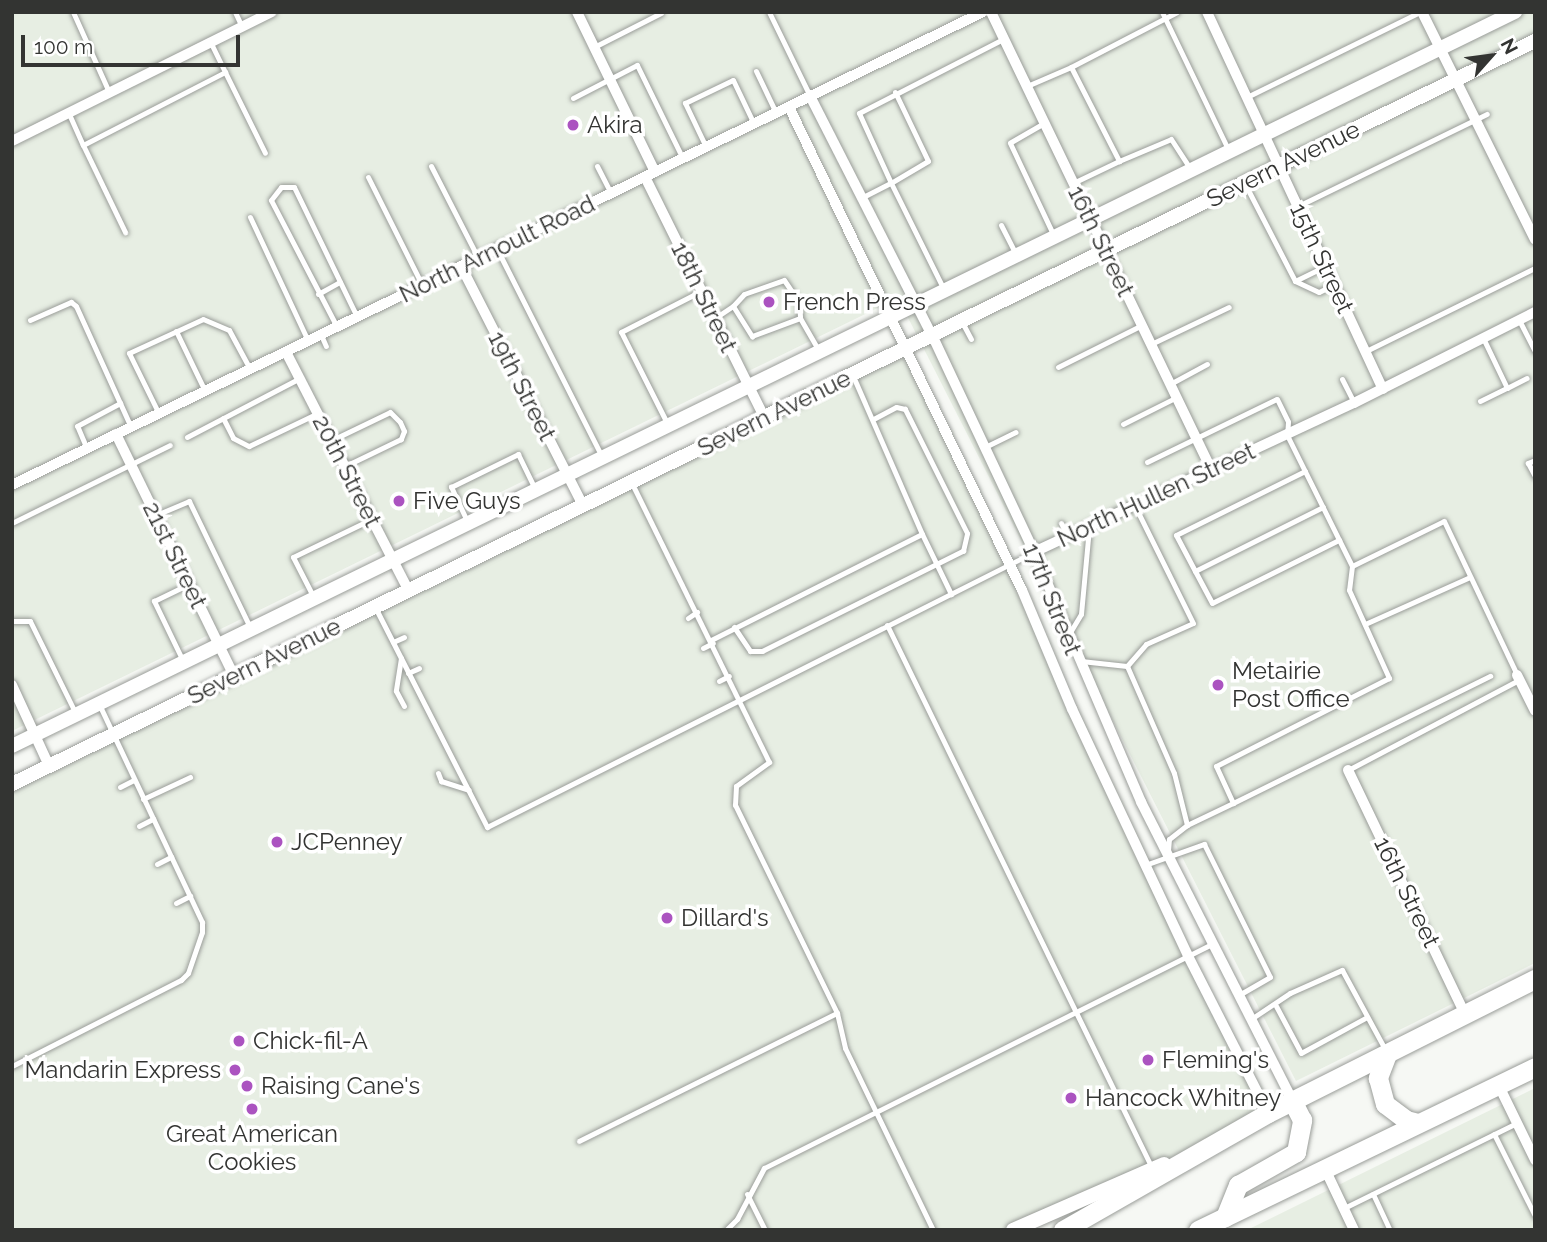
<!DOCTYPE html>
<html>
<head>
<meta charset="utf-8">
<style>
  body { margin:0 }
  #map { position:relative; width:1547px; height:1242px; overflow:hidden; background:#f6f8f4; font-family:Raleway,sans-serif }
  div>[style] { position:absolute }
  [style*='--x'] { left:calc(var(--x)*1px); top:calc(var(--y)*1px); width:calc(var(--w)*1px); rotate:calc(var(--a)*1deg) }
  .built>* { inset:0; background:#e7eee3 }
  .roads { filter:drop-shadow(0 0 2px #9a9d99) drop-shadow(0 0 2px #9a9d99) }
  .service>* { height:5px; margin:-2.5px; padding:0 2.5px; transform-origin:2.5px; border-radius:2.5px; background:#fff }
  .minor>* { height:10px; margin:-5px; padding:0 5px; transform-origin:5px; border-radius:5px; background:#fff }
  .tertiary>* { height:14px; margin:-7px; padding:0 7px; transform-origin:7px; border-radius:7px; background:#fff }
  .trunk>* { height:19px; margin:-9.5px; padding:0 9.5px; transform-origin:9.5px; border-radius:9.5px; background:#fff }
  .dots>* { width:19px; height:19px; translate:-50% -50%; box-sizing:border-box; border:4px solid #fff; border-radius:50% }
  span { translate:-50% -50%; white-space:nowrap; text-align:center; line-height:1.15; -webkit-text-stroke:7px #fff; paint-order:stroke }
  .poi-label { font-size:24px; color:#333432 }
  .left { translate:0 -50%; text-align:left }
  .right { translate:-100% -50%; text-align:right }
  .street-label { font-size:24px; color:#333432 }
  .frame { position:absolute; inset:0; border:14px solid #333432; pointer-events:none }
  .north { position:absolute; left:1456px; top:21px; width:70px; height:70px; -webkit-text-stroke:5px #fff; paint-order:stroke; rotate:62deg; font-size:19px; font-weight:700; line-height:28px; text-align:center; color:#333432 }
  .north::after { content:''; display:block; margin:auto; width:24px; height:32px; background:#333432; clip-path:polygon(50% 0,100% 100%,50% 72%,0 100%) }
  .scale { position:absolute; left:21px; top:35px; width:219px; height:32px; box-sizing:border-box; border:4px solid #333432; border-top:0; padding-left:9px; font-size:21px; line-height:24px; white-space:nowrap; color:#333432; -webkit-text-stroke:5px #fff; paint-order:stroke }
</style>
</head>
<body>
<div id="map">
  <div class="built">
    <div style="clip-path:polygon(12px 12px,1535px 12px,1535px 963px,1296px 1081px,898px 298px,12px 731px)"></div>
    <div style="clip-path:polygon(908px 348px,1268px 1113px,1014px 1230px,12px 1230px,12px 785px)"></div>
    <div style="clip-path:polygon(1535px 1088px,1535px 1230px,1247px 1230px)"></div>
  </div>
  <div class="roads">
    <div class="service">
      <div style="--x:73;--y:12;--w:88;--a:65.8"></div>
      <div style="--x:235;--y:12;--w:17;--a:65"></div>
      <div style="--x:769;--y:12;--w:93;--a:64"></div>
      <div style="--x:1162;--y:12;--w:154;--a:64.3"></div>
      <div style="--x:594;--y:47;--w:75;--a:-26.9"></div>
      <div style="--x:1071;--y:67;--w:119;--a:-27.4"></div>
      <div style="--x:756;--y:71;--w:47;--a:64.5"></div>
      <div style="--x:225;--y:72;--w:90;--a:63.7"></div>
      <div style="--x:1027;--y:86;--w:48;--a:-23.4"></div>
      <div style="--x:1071;--y:67;--w:106;--a:62.9"></div>
      <div style="--x:1119;--y:161;--w:56;--a:-22.9"></div>
      <div style="--x:1171;--y:139;--w:35;--a:57"></div>
      <div style="--x:895;--y:92;--w:76;--a:64.4"></div>
      <div style="--x:928;--y:161;--w:43;--a:149.3"></div>
      <div style="--x:891;--y:183;--w:119;--a:63.6"></div>
      <div style="--x:1247;--y:97;--w:193;--a:-26.2"></div>
      <div style="--x:573;--y:98;--w:72;--a:-27.3"></div>
      <div style="--x:637;--y:65;--w:105;--a:63.9"></div>
      <div style="--x:69;--y:114;--w:34;--a:66"></div>
      <div style="--x:83;--y:145;--w:160;--a:-27.2"></div>
      <div style="--x:225;--y:72;--w:32;--a:-116"></div>
      <div style="--x:1044;--y:123;--w:39;--a:150"></div>
      <div style="--x:1010;--y:143;--w:101;--a:64.7"></div>
      <div style="--x:83;--y:145;--w:97;--a:64.2"></div>
      <div style="--x:706;--y:147;--w:49;--a:-115.5"></div>
      <div style="--x:685;--y:103;--w:53;--a:-25.6"></div>
      <div style="--x:733;--y:80;--w:49;--a:64.5"></div>
      <div style="--x:431;--y:166;--w:103;--a:62.9"></div>
      <div style="--x:597;--y:166;--w:30;--a:63"></div>
      <div style="--x:368;--y:177;--w:121;--a:63.4"></div>
      <div style="--x:1073;--y:183;--w:51;--a:-25.6"></div>
      <div style="--x:1245;--y:184;--w:109;--a:62.7"></div>
      <div style="--x:1295;--y:281;--w:34;--a:-26"></div>
      <div style="--x:861;--y:198;--w:34;--a:-27"></div>
      <div style="--x:891;--y:183;--w:77;--a:-114.6"></div>
      <div style="--x:859;--y:113;--w:162;--a:-27.2"></div>
      <div style="--x:1298;--y:206;--w:210;--a:-26"></div>
      <div style="--x:250;--y:217;--w:137;--a:64.9"></div>
      <div style="--x:1001;--y:225;--w:31;--a:63"></div>
      <div style="--x:497;--y:249;--w:231;--a:63.2"></div>
      <div style="--x:1295;--y:281;--w:26;--a:25"></div>
      <div style="--x:1319;--y:292;--w:16;--a:-27"></div>
      <div style="--x:318;--y:294;--w:25;--a:-29"></div>
      <div style="--x:733;--y:306;--w:16;--a:-47"></div>
      <div style="--x:744;--y:294;--w:42;--a:-19.3"></div>
      <div style="--x:784;--y:280;--w:27;--a:56"></div>
      <div style="--x:799;--y:302;--w:16;--a:86"></div>
      <div style="--x:715;--y:318;--w:22;--a:-34"></div>
      <div style="--x:733;--y:306;--w:36;--a:58"></div>
      <div style="--x:752;--y:336;--w:51;--a:-20.6"></div>
      <div style="--x:800;--y:318;--w:36;--a:60"></div>
      <div style="--x:30;--y:320;--w:45;--a:-23.7"></div>
      <div style="--x:71;--y:302;--w:6;--a:39"></div>
      <div style="--x:76;--y:306;--w:133;--a:65.6"></div>
      <div style="--x:1519;--y:320;--w:35;--a:63"></div>
      <div style="--x:963;--y:324;--w:17;--a:62"></div>
      <div style="--x:337;--y:327;--w:143;--a:-117.5"></div>
      <div style="--x:271;--y:200;--w:16;--a:-52"></div>
      <div style="--x:281;--y:187;--w:13;--a:0"></div>
      <div style="--x:294;--y:187;--w:144;--a:64.1"></div>
      <div style="--x:176;--y:331;--w:67;--a:64.2"></div>
      <div style="--x:321;--y:335;--w:12;--a:66"></div>
      <div style="--x:1151;--y:344;--w:86;--a:-25.4"></div>
      <div style="--x:1366;--y:351;--w:188;--a:-26.2"></div>
      <div style="--x:1058;--y:367;--w:94;--a:-26.6"></div>
      <div style="--x:853;--y:376;--w:172;--a:66.4"></div>
      <div style="--x:1342;--y:379;--w:27;--a:63"></div>
      <div style="--x:1170;--y:384;--w:42;--a:-28.4"></div>
      <div style="--x:1507;--y:388;--w:22;--a:-27"></div>
      <div style="--x:1480;--y:401;--w:30;--a:-26"></div>
      <div style="--x:1507;--y:388;--w:55;--a:-115.6"></div>
      <div style="--x:159;--y:414;--w:68;--a:-116.2"></div>
      <div style="--x:129;--y:353;--w:81;--a:-24.7"></div>
      <div style="--x:203;--y:319;--w:28;--a:23"></div>
      <div style="--x:229;--y:330;--w:44;--a:61.7"></div>
      <div style="--x:223;--y:418;--w:22;--a:63"></div>
      <div style="--x:233;--y:438;--w:18;--a:27"></div>
      <div style="--x:249;--y:446;--w:76;--a:-25.6"></div>
      <div style="--x:667;--y:423;--w:102;--a:-116.8"></div>
      <div style="--x:621;--y:332;--w:90;--a:-27.1"></div>
      <div style="--x:1123;--y:424;--w:60;--a:-26.6"></div>
      <div style="--x:187;--y:437;--w:127;--a:-27.6"></div>
      <div style="--x:332;--y:440;--w:64;--a:-25.8"></div>
      <div style="--x:390;--y:412;--w:14;--a:45"></div>
      <div style="--x:400;--y:422;--w:10;--a:66"></div>
      <div style="--x:404;--y:431;--w:9;--a:111"></div>
      <div style="--x:401;--y:439;--w:62;--a:154.3"></div>
      <div style="--x:985;--y:447;--w:34;--a:-26"></div>
      <div style="--x:87;--y:449;--w:25;--a:-113"></div>
      <div style="--x:77;--y:426;--w:49;--a:-28.1"></div>
      <div style="--x:1535;--y:460;--w:8;--a:157"></div>
      <div style="--x:1528;--y:463;--w:15;--a:62"></div>
      <div style="--x:1147;--y:462;--w:144;--a:-25.9"></div>
      <div style="--x:1277;--y:399;--w:25;--a:64"></div>
      <div style="--x:1288;--y:422;--w:13;--a:94"></div>
      <div style="--x:1287;--y:435;--w:146;--a:63.6"></div>
      <div style="--x:1352;--y:566;--w:102;--a:-26.1"></div>
      <div style="--x:1444;--y:521;--w:170;--a:64.6"></div>
      <div style="--x:1305;--y:471;--w:144;--a:153.6"></div>
      <div style="--x:1176;--y:535;--w:41;--a:62.2"></div>
      <div style="--x:1195;--y:571;--w:143;--a:-26.6"></div>
      <div style="--x:156;--y:515;--w:36;--a:-23"></div>
      <div style="--x:189;--y:501;--w:140;--a:64.2"></div>
      <div style="--x:467;--y:521;--w:38;--a:-115"></div>
      <div style="--x:451;--y:487;--w:75;--a:-26.2"></div>
      <div style="--x:518;--y:454;--w:39;--a:64"></div>
      <div style="--x:12;--y:523;--w:176;--a:-26.3"></div>
      <div style="--x:1061;--y:523;--w:13;--a:63"></div>
      <div style="--x:1352;--y:566;--w:24;--a:97"></div>
      <div style="--x:1349;--y:590;--w:97;--a:65.6"></div>
      <div style="--x:1389;--y:678;--w:194;--a:153"></div>
      <div style="--x:1216;--y:766;--w:41;--a:65.3"></div>
      <div style="--x:1233;--y:803;--w:287;--a:-26.3"></div>
      <div style="--x:1195;--y:571;--w:36;--a:62"></div>
      <div style="--x:1212;--y:603;--w:142;--a:-26.4"></div>
      <div style="--x:314;--y:598;--w:46;--a:-117.1"></div>
      <div style="--x:293;--y:557;--w:88;--a:-25.7"></div>
      <div style="--x:376;--y:609;--w:245;--a:63"></div>
      <div style="--x:487;--y:827;--w:612;--a:-26.69"></div>
      <div style="--x:688;--y:618;--w:11;--a:-34"></div>
      <div style="--x:12;--y:621;--w:18;--a:0"></div>
      <div style="--x:30;--y:621;--w:104;--a:63.7"></div>
      <div style="--x:1365;--y:624;--w:115;--a:-24.1"></div>
      <div style="--x:887;--y:625;--w:602;--a:63.99"></div>
      <div style="--x:734;--y:627;--w:29;--a:56"></div>
      <div style="--x:750;--y:651;--w:12;--a:0"></div>
      <div style="--x:762;--y:651;--w:225;--a:-26.5"></div>
      <div style="--x:963;--y:551;--w:18;--a:-77"></div>
      <div style="--x:967;--y:533;--w:139;--a:-116.6"></div>
      <div style="--x:905;--y:409;--w:9;--a:-167"></div>
      <div style="--x:896;--y:407;--w:24;--a:152"></div>
      <div style="--x:1069;--y:634;--w:23;--a:-59"></div>
      <div style="--x:1081;--y:614;--w:86;--a:-84.7"></div>
      <div style="--x:711;--y:640;--w:236;--a:-26.7"></div>
      <div style="--x:922;--y:534;--w:67;--a:64.2"></div>
      <div style="--x:393;--y:642;--w:12;--a:-24"></div>
      <div style="--x:703;--y:648;--w:11;--a:-27"></div>
      <div style="--x:401;--y:658;--w:33;--a:99"></div>
      <div style="--x:396;--y:691;--w:17;--a:62"></div>
      <div style="--x:183;--y:661;--w:67;--a:-115.8"></div>
      <div style="--x:154;--y:601;--w:39;--a:-26"></div>
      <div style="--x:1081;--y:661;--w:46;--a:6.2"></div>
      <div style="--x:1127;--y:666;--w:29;--a:-49"></div>
      <div style="--x:1146;--y:644;--w:51;--a:-24.1"></div>
      <div style="--x:1193;--y:623;--w:131;--a:-116.4"></div>
      <div style="--x:1127;--y:666;--w:117;--a:66.3"></div>
      <div style="--x:1174;--y:773;--w:54;--a:76"></div>
      <div style="--x:1187;--y:825;--w:23;--a:142"></div>
      <div style="--x:1169;--y:839;--w:12;--a:95"></div>
      <div style="--x:408;--y:673;--w:12;--a:-24"></div>
      <div style="--x:719;--y:681;--w:11;--a:-27"></div>
      <div style="--x:1348;--y:770;--w:193;--a:-27.8"></div>
      <div style="--x:438;--y:773;--w:9;--a:69"></div>
      <div style="--x:441;--y:781;--w:29;--a:18"></div>
      <div style="--x:120;--y:787;--w:16;--a:-27"></div>
      <div style="--x:143;--y:799;--w:52;--a:-25.1"></div>
      <div style="--x:1187;--y:825;--w:51;--a:-25.6"></div>
      <div style="--x:139;--y:826;--w:16;--a:-27"></div>
      <div style="--x:157;--y:864;--w:16;--a:-27"></div>
      <div style="--x:1145;--y:865;--w:63;--a:-19.6"></div>
      <div style="--x:1204;--y:844;--w:148;--a:63.6"></div>
      <div style="--x:1270;--y:977;--w:36;--a:150"></div>
      <div style="--x:176;--y:903;--w:16;--a:-27"></div>
      <div style="--x:1276;--y:1006;--w:53;--a:62"></div>
      <div style="--x:1301;--y:1053;--w:75;--a:-28.6"></div>
      <div style="--x:837;--y:1013;--w:36;--a:77"></div>
      <div style="--x:845;--y:1048;--w:202;--a:64.2"></div>
      <div style="--x:1251;--y:1019;--w:47;--a:-33.7"></div>
      <div style="--x:1290;--y:993;--w:57;--a:-23.9"></div>
      <div style="--x:1342;--y:970;--w:92;--a:61.5"></div>
      <div style="--x:12;--y:1066;--w:190;--a:-27"></div>
      <div style="--x:181;--y:980;--w:10;--a:-45"></div>
      <div style="--x:188;--y:973;--w:43;--a:-71.1"></div>
      <div style="--x:202;--y:932;--w:10;--a:-90"></div>
      <div style="--x:202;--y:922;--w:241;--a:-115.3"></div>
      <div style="--x:1494;--y:1134;--w:92;--a:63.4"></div>
      <div style="--x:579;--y:1141;--w:288;--a:-26.4"></div>
      <div style="--x:837;--y:1013;--w:232;--a:-116.1"></div>
      <div style="--x:735;--y:805;--w:19;--a:-87"></div>
      <div style="--x:736;--y:786;--w:41;--a:-36"></div>
      <div style="--x:769;--y:762;--w:312;--a:-116.2"></div>
      <div style="--x:747;--y:1194;--w:40;--a:63.4"></div>
      <div style="--x:1373;--y:1194;--w:40;--a:65"></div>
      <div style="--x:1344;--y:1208;--w:193;--a:-26.2"></div>
      <div style="--x:726;--y:1230;--w:16;--a:-45"></div>
      <div style="--x:737;--y:1219;--w:58;--a:-62.1"></div>
      <div style="--x:764;--y:1168;--w:501;--a:-26.57"></div>
    </div>
    <div class="minor">
      <div style="--x:577;--y:12;--w:178;--a:64"></div>
      <div style="--x:991;--y:12;--w:509;--a:64.29"></div>
      <div style="--x:1207;--y:12;--w:416;--a:65"></div>
      <div style="--x:1422;--y:12;--w:254;--a:63.6"></div>
      <div style="--x:810;--y:96;--w:268;--a:63"></div>
      <div style="--x:932;--y:335;--w:240;--a:64.8"></div>
      <div style="--x:1034;--y:552;--w:272;--a:66.8"></div>
      <div style="--x:1141;--y:802;--w:336;--a:63.1"></div>
      <div style="--x:789;--y:107;--w:536;--a:64.25"></div>
      <div style="--x:1022;--y:590;--w:129;--a:67.2"></div>
      <div style="--x:1072;--y:709;--w:273;--a:64.8"></div>
      <div style="--x:1188;--y:956;--w:176;--a:63"></div>
      <div style="--x:12;--y:141;--w:290;--a:-26.4"></div>
      <div style="--x:645;--y:177;--w:268;--a:63.6"></div>
      <div style="--x:461;--y:266;--w:268;--a:63"></div>
      <div style="--x:286;--y:352;--w:269;--a:62.8"></div>
      <div style="--x:116;--y:434;--w:269;--a:64"></div>
      <div style="--x:12;--y:485;--w:1080;--a:-25.97"></div>
      <div style="--x:1034;--y:552;--w:353;--a:-25"></div>
      <div style="--x:1354;--y:403;--w:203;--a:-26.7"></div>
      <div style="--x:1517;--y:675;--w:40;--a:63.4"></div>
      <div style="--x:12;--y:685;--w:89;--a:65.4"></div>
      <div style="--x:1348;--y:770;--w:271;--a:64.4"></div>
      <div style="--x:1498;--y:1084;--w:85;--a:64"></div>
      <div style="--x:1325;--y:1169;--w:68;--a:64.6"></div>
    </div>
    <div class="tertiary">
      <div style="--x:12;--y:746;--w:1673;--a:-26.03"></div>
      <div style="--x:12;--y:784;--w:1695;--a:-26.01"></div>
      <div style="--x:1013;--y:1230;--w:165;--a:-23.6"></div>
    </div>
    <div class="trunk">
      <div style="--x:1387;--y:1054;--w:26;--a:111"></div>
      <div style="--x:1378;--y:1078;--w:27;--a:75"></div>
      <div style="--x:1385;--y:1104;--w:26;--a:37"></div>
      <div style="--x:1406;--y:1120;--w:12;--a:14"></div>
      <div style="--x:1225;--y:1217;--w:35;--a:-68"></div>
      <div style="--x:1238;--y:1185;--w:67;--a:-29.6"></div>
      <div style="--x:1296;--y:1152;--w:33;--a:-79"></div>
      <div style="--x:1302;--y:1120;--w:20;--a:-117"></div>
      <div style="--x:1063;--y:1230;--w:236;--a:-29.7"></div>
      <div style="--x:1268;--y:1113;--w:299;--a:-26.7"></div>
      <div style="--x:1198;--y:1230;--w:374;--a:-25.8"></div>
    </div>
  </div>
  <div class="dots">
    <div style="left:573px;top:125px;background:#ab53c0"></div>
    <div style="left:769px;top:302px;background:#ab53c0"></div>
    <div style="left:399px;top:501px;background:#ab53c0"></div>
    <div style="left:1218px;top:685px;background:#ab53c0"></div>
    <div style="left:277px;top:842px;background:#ab53c0"></div>
    <div style="left:667px;top:918px;background:#ab53c0"></div>
    <div style="left:239px;top:1041px;background:#ab53c0"></div>
    <div style="left:1148px;top:1060px;background:#ab53c0"></div>
    <div style="left:235px;top:1070px;background:#ab53c0"></div>
    <div style="left:247px;top:1086px;background:#ab53c0"></div>
    <div style="left:1071px;top:1098px;background:#ab53c0"></div>
    <div style="left:252px;top:1109px;background:#ab53c0"></div>
  </div>
  <div class="poi-label">
    <span class="left" style="left:587px;top:125px">Akira</span>
    <span class="left" style="left:783px;top:302px">French Press</span>
    <span class="left" style="left:413px;top:501px">Five Guys</span>
    <span class="left" style="left:1232px;top:685px">Metairie<br>Post Office</span>
    <span class="left" style="left:291px;top:842px">JCPenney</span>
    <span class="left" style="left:681px;top:918px">Dillard's</span>
    <span class="left" style="left:253px;top:1041px">Chick-fil-A</span>
    <span class="left" style="left:1162px;top:1060px">Fleming's</span>
    <span class="right" style="left:221px;top:1070px">Mandarin Express</span>
    <span class="left" style="left:261px;top:1086px">Raising Cane's</span>
    <span class="left" style="left:1085px;top:1098px">Hancock Whitney</span>
    <span style="left:252px;top:1148px">Great American<br>Cookies</span>
  </div>
  <div class="street-label">
    <span style="left:1283px;top:164px;rotate:-26deg">Severn Avenue</span>
    <span style="left:1101px;top:241px;rotate:64deg">16th Street</span>
    <span style="left:497px;top:249px;rotate:-26deg">North Arnoult Road</span>
    <span style="left:1322px;top:258px;rotate:65deg">15th Street</span>
    <span style="left:704px;top:297px;rotate:64deg">18th Street</span>
    <span style="left:522px;top:386px;rotate:63deg">19th Street</span>
    <span style="left:774px;top:413px;rotate:-26deg">Severn Avenue</span>
    <span style="left:347px;top:471px;rotate:63deg">20th Street</span>
    <span style="left:1156px;top:495px;rotate:-25deg">North Hullen Street</span>
    <span style="left:175px;top:555px;rotate:64deg">21st Street</span>
    <span style="left:1052px;top:599px;rotate:68deg">17th Street</span>
    <span style="left:264px;top:661px;rotate:-26deg">Severn Avenue</span>
    <span style="left:1407px;top:892px;rotate:64deg">16th Street</span>
  </div>
  <div class="frame"></div>
  <div class="north">N</div>
  <div class="scale">100 m</div>
</div>
</body>
</html>
